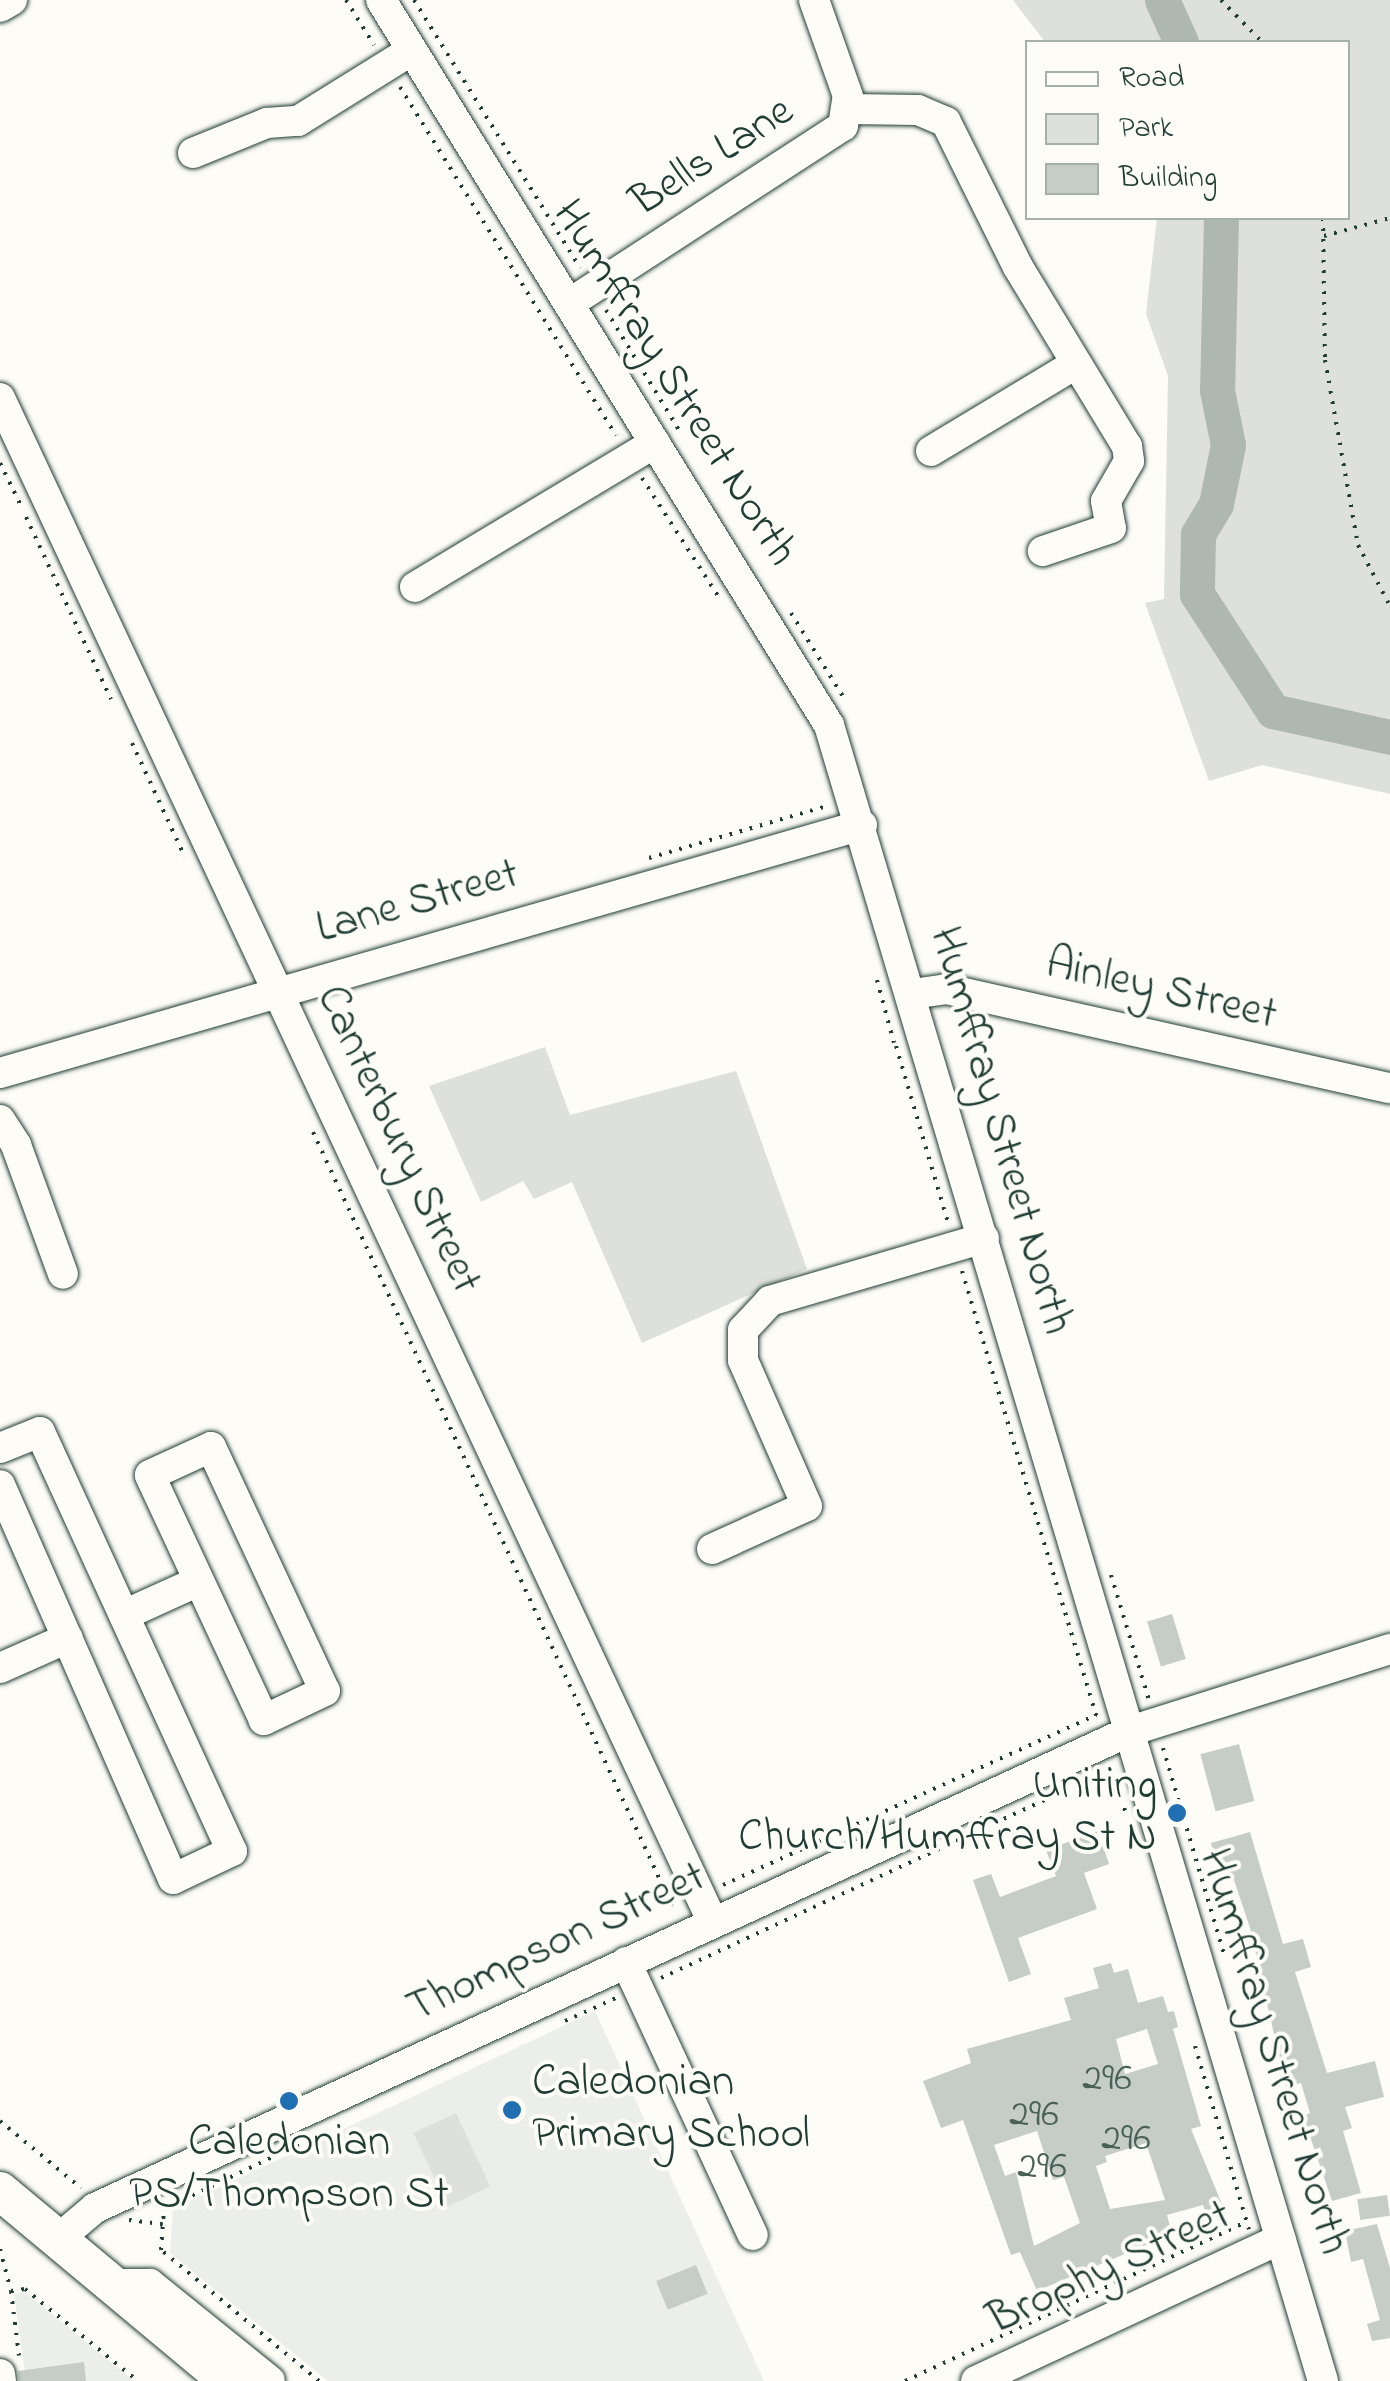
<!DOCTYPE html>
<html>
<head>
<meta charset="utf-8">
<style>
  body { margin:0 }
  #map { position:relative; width:1390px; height:2381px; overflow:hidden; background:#fdfcf7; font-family:"Indie Flower",sans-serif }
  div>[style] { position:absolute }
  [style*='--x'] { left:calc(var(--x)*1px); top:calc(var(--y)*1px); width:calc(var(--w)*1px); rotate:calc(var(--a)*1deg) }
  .built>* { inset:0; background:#eceee9 }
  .green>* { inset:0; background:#dde0db; transform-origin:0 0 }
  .river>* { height:35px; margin:-17.5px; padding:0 17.5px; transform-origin:17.5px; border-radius:17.5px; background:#aeb8b1 }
  .building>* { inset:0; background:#c6cdc7; transform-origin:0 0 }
  .path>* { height:4px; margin-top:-2px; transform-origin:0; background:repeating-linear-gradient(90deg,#1f3d34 0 2.5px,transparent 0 10.5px) }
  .roads { filter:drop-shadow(0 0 2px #1f3d34) drop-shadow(0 0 2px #1f3d34) }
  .minor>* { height:30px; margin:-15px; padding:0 15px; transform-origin:15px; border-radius:15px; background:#fdfcf7 }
  .major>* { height:38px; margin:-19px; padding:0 19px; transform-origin:19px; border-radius:19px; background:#fdfcf7 }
  .dots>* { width:28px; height:28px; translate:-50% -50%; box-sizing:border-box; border:5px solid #fdfcf7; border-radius:50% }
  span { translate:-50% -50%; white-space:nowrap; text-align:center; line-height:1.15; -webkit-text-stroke:8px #fdfcf7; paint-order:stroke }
  .number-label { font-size:40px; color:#496159 }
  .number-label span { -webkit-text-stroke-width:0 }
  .street-label { font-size:45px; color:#1f3d34 }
  .poi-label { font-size:45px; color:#1f3d34 }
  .right { translate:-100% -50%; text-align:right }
  .left { translate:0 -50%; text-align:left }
  .legend { position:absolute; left:1025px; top:40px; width:325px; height:180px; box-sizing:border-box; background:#fdfcf7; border:2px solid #a4b0a9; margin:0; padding:12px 18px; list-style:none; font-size:30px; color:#1f3d34 }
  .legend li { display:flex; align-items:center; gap:20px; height:50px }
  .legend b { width:50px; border:2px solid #a4b0a9 }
</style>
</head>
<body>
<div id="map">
  <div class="built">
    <div style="clip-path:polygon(595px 2011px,764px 2381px,328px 2381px,170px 2253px,173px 2209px)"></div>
    <div style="clip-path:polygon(25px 2292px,134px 2381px,26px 2381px,14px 2294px)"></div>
  </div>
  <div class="green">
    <div style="clip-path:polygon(1013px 0,1390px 0,1390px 794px,1262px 765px,1209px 781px,1145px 603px,1164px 599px,1168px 376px,1146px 314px,1157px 218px,1348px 218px,1348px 42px,1045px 42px)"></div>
    <div style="clip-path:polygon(545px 1047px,570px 1115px,736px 1071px,807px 1269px,642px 1343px,572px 1182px,534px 1199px,523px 1181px,481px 1202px,429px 1086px)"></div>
    <div style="left:456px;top:2113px;width:81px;height:47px;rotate:65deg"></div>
  </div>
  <div class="river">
    <div style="--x:1162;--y:0;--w:46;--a:65.7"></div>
    <div style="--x:1221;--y:218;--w:172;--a:91.3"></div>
    <div style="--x:1217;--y:390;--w:56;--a:78.7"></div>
    <div style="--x:1228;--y:445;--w:60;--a:101.5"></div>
    <div style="--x:1216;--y:504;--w:35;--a:121"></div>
    <div style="--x:1198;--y:534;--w:60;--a:91"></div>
    <div style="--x:1197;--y:594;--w:140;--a:57"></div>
    <div style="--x:1273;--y:711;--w:120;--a:12.5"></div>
  </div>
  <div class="building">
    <div style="left:1172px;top:1614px;width:47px;height:26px;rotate:73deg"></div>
    <div style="left:1239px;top:1744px;width:59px;height:40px;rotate:75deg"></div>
    <div style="clip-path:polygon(1098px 1831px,1109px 1864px,1084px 1873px,1097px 1909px,1018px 1938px,1031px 1974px,1009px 1982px,973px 1880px,991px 1874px,1000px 1897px,1056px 1876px,1046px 1850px)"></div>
    <div style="clip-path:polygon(1250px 1832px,1283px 1944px,1303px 1939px,1311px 1967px,1295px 1972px,1327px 2073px,1375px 2061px,1384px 2097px,1345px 2107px,1352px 2128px,1343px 2131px,1361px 2193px,1332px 2201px,1303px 2116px,1310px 2113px,1301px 2083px,1286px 2087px,1250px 1928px,1234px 1880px,1222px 1883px,1211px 1843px)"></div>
    <div style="clip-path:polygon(evenodd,1111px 1963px,1114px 1973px,1128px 1969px,1138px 2003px,1163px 1996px,1168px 2012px,1174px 2011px,1178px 2027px,1173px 2029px,1201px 2126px,1191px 2129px,1226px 2214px,1207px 2219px,1203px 2205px,1167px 2215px,1172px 2234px,1037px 2291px,1020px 2252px,1011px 2255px,963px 2120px,941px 2128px,923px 2081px,971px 2063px,967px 2049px,1071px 2020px,1064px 1998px,1099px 1988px,1093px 1968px,1111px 1963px,1147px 2029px,1158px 2064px,1125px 2074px,1116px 2039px,1147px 2029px,1111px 1963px,1037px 2131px,1053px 2180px,1064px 2177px,1080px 2223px,1034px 2246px,1016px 2172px,1005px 2176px,994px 2145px,1037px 2131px,1111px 1963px,1146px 2143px,1165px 2200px,1110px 2209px,1096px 2166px,1107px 2162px,1105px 2156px,1146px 2143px)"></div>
    <div style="left:1387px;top:2195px;width:21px;height:30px;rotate:82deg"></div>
    <div style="clip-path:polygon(1377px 2224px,1390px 2268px,1390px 2338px,1372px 2341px,1367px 2324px,1380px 2320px,1363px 2259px,1351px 2262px,1345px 2231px)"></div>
    <div style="left:696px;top:2265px;width:31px;height:43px;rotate:68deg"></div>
    <div style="clip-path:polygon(84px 2362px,86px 2381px,19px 2381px,18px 2371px)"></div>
  </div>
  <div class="path">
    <div style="--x:346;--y:0;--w:53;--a:58.1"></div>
    <div style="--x:414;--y:0;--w:315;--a:58.2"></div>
    <div style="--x:1221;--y:0;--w:59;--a:45.7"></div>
    <div style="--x:400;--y:87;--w:410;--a:58.2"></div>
    <div style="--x:1323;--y:218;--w:142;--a:89.2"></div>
    <div style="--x:1325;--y:360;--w:188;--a:79.9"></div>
    <div style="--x:1358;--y:545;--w:69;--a:62.3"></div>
    <div style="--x:1324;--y:236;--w:68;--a:-15.3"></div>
    <div style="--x:606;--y:310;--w:140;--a:58.7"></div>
    <div style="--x:0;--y:463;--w:50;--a:63.9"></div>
    <div style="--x:642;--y:478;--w:140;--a:57.2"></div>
    <div style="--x:26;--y:517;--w:201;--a:65"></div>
    <div style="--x:791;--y:613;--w:100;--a:58.1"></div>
    <div style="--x:132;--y:743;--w:126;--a:65.1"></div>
    <div style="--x:649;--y:858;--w:185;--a:-16.3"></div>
    <div style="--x:877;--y:980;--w:65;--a:74.9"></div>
    <div style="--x:896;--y:1046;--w:184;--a:73.6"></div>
    <div style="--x:313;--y:1132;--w:855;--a:65.11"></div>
    <div style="--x:962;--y:1271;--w:470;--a:73.2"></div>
    <div style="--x:1111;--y:1575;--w:131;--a:73.1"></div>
    <div style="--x:1163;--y:1748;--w:215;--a:73.5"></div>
    <div style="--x:1112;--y:1768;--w:51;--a:73"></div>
    <div style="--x:723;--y:1885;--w:410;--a:-24.5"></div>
    <div style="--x:661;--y:1978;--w:435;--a:-24.9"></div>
    <div style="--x:565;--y:2021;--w:56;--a:-24.3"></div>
    <div style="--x:1195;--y:2046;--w:191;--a:73.6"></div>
    <div style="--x:0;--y:2121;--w:105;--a:39.6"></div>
    <div style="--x:129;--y:2220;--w:34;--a:7"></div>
    <div style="--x:0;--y:2249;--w:43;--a:75.3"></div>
    <div style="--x:11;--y:2291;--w:14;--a:-8"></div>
    <div style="--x:25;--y:2289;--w:146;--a:39.2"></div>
    <div style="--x:11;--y:2291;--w:65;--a:83"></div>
    <div style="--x:319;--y:2381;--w:205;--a:-140.3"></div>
    <div style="--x:161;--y:2250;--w:41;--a:-85.8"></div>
    <div style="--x:164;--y:2209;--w:178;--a:-25.6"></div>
    <div style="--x:905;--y:2381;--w:376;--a:-25"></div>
  </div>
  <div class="roads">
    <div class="minor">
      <div style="--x:381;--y:0;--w:852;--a:58.29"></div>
      <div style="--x:829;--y:725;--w:1728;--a:73.39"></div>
      <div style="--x:0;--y:7;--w:14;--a:-30"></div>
      <div style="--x:849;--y:109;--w:69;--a:0.8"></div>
      <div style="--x:918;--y:110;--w:30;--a:23"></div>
      <div style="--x:946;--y:122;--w:162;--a:63.6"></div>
      <div style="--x:1018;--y:267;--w:210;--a:58.7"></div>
      <div style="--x:1127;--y:446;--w:15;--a:82"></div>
      <div style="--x:1129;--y:461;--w:46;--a:119.9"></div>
      <div style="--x:1106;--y:501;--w:27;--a:80"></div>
      <div style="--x:1111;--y:528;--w:72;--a:161.3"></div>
      <div style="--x:193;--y:153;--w:80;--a:-22.1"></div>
      <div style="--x:267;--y:123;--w:31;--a:-4"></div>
      <div style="--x:298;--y:121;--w:134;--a:-31.9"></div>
      <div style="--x:570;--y:303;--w:325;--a:-33"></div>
      <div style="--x:843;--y:126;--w:30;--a:-81"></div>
      <div style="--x:848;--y:96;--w:102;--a:-109.5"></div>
      <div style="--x:0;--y:398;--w:1681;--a:64.94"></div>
      <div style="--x:931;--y:451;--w:169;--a:-31"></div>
      <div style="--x:415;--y:587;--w:280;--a:-31"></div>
      <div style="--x:912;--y:994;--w:34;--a:-8"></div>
      <div style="--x:946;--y:989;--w:455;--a:12.6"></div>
      <div style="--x:0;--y:1073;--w:897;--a:-16.05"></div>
      <div style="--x:0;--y:1120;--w:30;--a:57"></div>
      <div style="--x:16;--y:1145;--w:137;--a:70"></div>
      <div style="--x:211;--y:1447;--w:269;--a:65"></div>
      <div style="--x:325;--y:1691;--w:68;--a:154.6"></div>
      <div style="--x:264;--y:1720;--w:270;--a:-115"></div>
      <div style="--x:150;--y:1475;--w:67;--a:-24.7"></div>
      <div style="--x:0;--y:1448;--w:43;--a:-21.8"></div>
      <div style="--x:40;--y:1432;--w:461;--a:65.4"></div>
      <div style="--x:232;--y:1851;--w:65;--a:154.6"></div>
      <div style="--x:173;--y:1879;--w:430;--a:-113.7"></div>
      <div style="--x:712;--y:1549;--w:104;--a:-24.4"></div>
      <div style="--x:807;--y:1506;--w:159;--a:-113.7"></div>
      <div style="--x:743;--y:1360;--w:30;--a:-90"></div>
      <div style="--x:743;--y:1330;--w:40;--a:-47"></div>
      <div style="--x:770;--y:1301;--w:223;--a:-16.4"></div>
      <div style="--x:124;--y:1615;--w:82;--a:-24.4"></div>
      <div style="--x:0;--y:1668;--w:74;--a:-23.8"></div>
      <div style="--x:626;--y:1962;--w:301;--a:65.1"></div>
      <div style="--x:56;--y:2241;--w:51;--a:-40.2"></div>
      <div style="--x:95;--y:2208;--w:1140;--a:-24.74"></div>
      <div style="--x:1130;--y:1731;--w:273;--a:-17.5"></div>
      <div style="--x:108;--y:2284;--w:42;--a:0"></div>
      <div style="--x:150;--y:2284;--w:154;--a:38.9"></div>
      <div style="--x:0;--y:2374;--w:7;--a:82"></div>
      <div style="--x:976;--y:2381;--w:336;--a:-25"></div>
    </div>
    <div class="major">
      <div style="--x:0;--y:2191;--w:297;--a:39.8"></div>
    </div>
  </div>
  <div class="dots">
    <div style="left:1177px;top:1813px;background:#1f6fb2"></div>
    <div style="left:289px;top:2101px;background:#1f6fb2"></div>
    <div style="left:512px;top:2110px;background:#1f6fb2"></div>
  </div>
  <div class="number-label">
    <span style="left:1107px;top:2080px">296</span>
    <span style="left:1034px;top:2116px">296</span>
    <span style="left:1126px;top:2140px">296</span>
    <span style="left:1042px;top:2168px">296</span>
  </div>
  <div class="street-label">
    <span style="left:713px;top:158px;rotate:-33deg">Bells Lane</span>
    <span style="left:673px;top:384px;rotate:58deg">Humffray Street North</span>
    <span style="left:418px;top:903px;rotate:-16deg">Lane Street</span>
    <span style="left:1161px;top:991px;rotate:13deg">Ainley Street</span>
    <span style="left:999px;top:1131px;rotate:74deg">Humffray Street North</span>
    <span style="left:397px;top:1140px;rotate:65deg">Canterbury Street</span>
    <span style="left:557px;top:1944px;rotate:-25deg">Thompson Street</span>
    <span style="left:1272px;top:2052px;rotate:73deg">Humffray Street North</span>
    <span style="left:1110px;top:2269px;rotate:-25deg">Brophy Street</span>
  </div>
  <div class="poi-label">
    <span class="right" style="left:1157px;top:1813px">Uniting<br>Church/Humffray St N</span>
    <span class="left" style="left:532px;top:2110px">Caledonian<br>Primary School</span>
    <span style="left:289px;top:2170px">Caledonian<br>PS/Thompson St</span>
  </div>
  <ul class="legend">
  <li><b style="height:12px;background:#fdfcf7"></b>Road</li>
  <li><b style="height:28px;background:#dde0db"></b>Park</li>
  <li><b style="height:28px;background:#c6cdc7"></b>Building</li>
  </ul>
</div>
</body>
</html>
